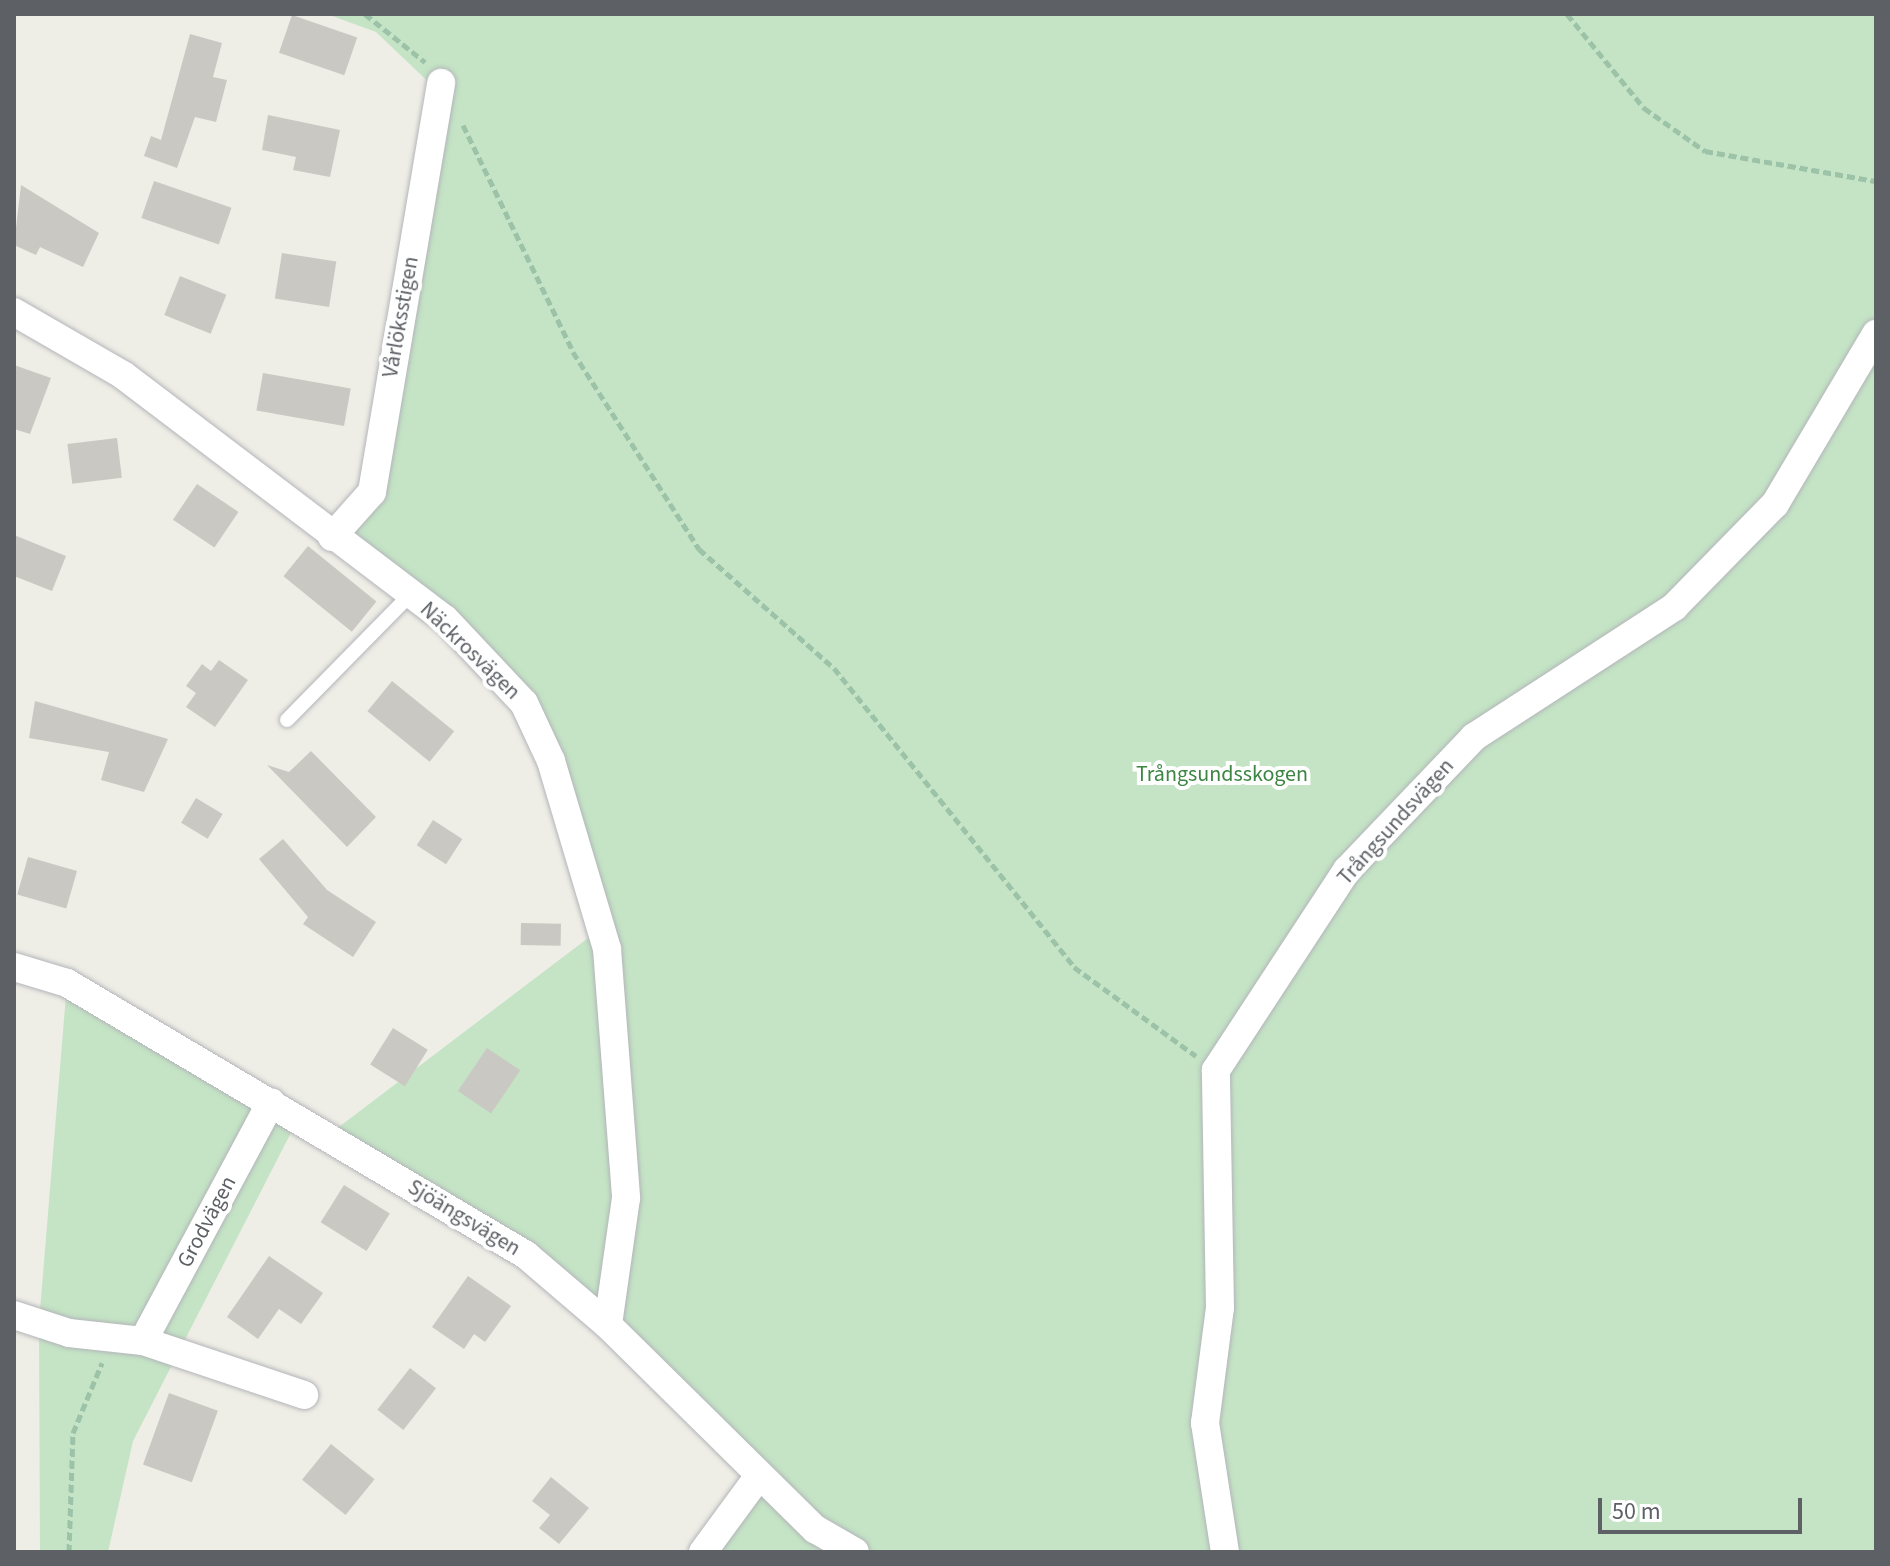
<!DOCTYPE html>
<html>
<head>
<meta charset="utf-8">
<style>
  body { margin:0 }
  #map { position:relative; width:1890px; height:1566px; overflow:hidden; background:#eeede6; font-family:"Source Sans 3",sans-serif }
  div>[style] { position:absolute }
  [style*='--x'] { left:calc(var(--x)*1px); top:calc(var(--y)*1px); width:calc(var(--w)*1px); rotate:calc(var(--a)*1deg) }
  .green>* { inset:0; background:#c4e4c5 }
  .building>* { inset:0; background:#cac8c2; transform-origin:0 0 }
  .path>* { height:5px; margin-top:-2.5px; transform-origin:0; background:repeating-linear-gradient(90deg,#9cc2a8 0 8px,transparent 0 12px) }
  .roads { filter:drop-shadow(0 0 2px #b3b5b9) drop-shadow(0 0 2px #b3b5b9) }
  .lane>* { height:14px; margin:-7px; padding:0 7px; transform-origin:7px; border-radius:7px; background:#fff }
  .street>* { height:28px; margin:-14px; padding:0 14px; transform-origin:14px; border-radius:14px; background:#fff }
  span { translate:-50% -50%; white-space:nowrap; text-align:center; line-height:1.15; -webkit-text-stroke:8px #fff; paint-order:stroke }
  .street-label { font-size:22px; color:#5d6065 }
  .park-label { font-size:22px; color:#3c8542 }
  .frame { position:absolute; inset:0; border:16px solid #5d6065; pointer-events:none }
  .scale { position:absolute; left:1598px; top:1498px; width:204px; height:36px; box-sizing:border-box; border:4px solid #5d6065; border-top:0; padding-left:10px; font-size:24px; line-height:28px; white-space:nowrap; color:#5d6065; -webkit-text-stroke:6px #fff; paint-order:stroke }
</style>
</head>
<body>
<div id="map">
  <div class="green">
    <div style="clip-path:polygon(327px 14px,1876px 14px,1876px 1552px,703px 1552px,758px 1477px,608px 1325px,327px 1136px,600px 929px,524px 703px,332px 537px,372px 492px,439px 92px,376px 32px)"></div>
    <div style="clip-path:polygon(67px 983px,298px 1119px,133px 1441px,108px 1552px,40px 1552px,39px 1323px)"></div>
  </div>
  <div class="building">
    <div style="left:292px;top:15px;width:69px;height:40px;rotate:19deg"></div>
    <div style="clip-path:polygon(190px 34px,222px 43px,213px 77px,227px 80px,216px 122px,195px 117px,177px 168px,144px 156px,151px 136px,161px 140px)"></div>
    <div style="clip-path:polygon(268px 115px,340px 130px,330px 177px,293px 170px,296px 157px,262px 150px)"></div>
    <div style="left:154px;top:181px;width:82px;height:39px;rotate:19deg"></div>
    <div style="clip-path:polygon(21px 185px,99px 233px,83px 267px,40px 247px,36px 255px,14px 245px)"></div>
    <div style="left:282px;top:253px;width:55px;height:46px;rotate:9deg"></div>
    <div style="left:180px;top:276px;width:50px;height:42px;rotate:22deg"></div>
    <div style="clip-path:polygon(14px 365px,51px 378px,30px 434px,14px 429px)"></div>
    <div style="left:263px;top:373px;width:89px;height:38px;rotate:10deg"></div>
    <div style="left:117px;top:438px;width:40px;height:50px;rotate:83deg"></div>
    <div style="left:197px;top:484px;width:50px;height:43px;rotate:34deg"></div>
    <div style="clip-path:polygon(14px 535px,66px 556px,52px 591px,14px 576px)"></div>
    <div style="left:308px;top:546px;width:88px;height:39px;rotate:39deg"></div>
    <div style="clip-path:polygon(219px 660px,248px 680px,215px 727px,186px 707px,196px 693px,186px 686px,202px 664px,211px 671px)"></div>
    <div style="left:392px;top:681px;width:80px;height:39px;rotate:39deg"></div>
    <div style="clip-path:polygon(35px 701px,168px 739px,144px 792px,101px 780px,109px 752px,29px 738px)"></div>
    <div style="clip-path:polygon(311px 751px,376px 817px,347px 847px,267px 765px,289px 772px)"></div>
    <div style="left:196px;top:798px;width:31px;height:29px;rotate:31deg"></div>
    <div style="left:433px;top:820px;width:35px;height:30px;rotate:33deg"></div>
    <div style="clip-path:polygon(283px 839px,327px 890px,376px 922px,353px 957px,303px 924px,308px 917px,259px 859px)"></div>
    <div style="left:28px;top:857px;width:51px;height:39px;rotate:16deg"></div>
    <div style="left:521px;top:923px;width:40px;height:22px;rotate:1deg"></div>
    <div style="left:393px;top:1028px;width:41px;height:43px;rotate:32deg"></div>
    <div style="left:487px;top:1048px;width:40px;height:52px;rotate:34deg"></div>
    <div style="left:344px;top:1185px;width:54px;height:44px;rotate:32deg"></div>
    <div style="clip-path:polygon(269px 1256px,323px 1293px,301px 1324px,279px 1309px,258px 1339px,227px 1317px)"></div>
    <div style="clip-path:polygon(468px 1276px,511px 1306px,485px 1342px,474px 1334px,464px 1349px,432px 1327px)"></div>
    <div style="left:410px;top:1368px;width:33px;height:53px;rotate:38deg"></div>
    <div style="left:169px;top:1393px;width:52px;height:76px;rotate:20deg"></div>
    <div style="left:331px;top:1444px;width:56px;height:46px;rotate:39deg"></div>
    <div style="clip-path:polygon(551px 1477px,589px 1508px,559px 1544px,539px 1528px,550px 1515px,532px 1501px)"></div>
  </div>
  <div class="path">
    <div style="--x:365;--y:14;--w:77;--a:38.7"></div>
    <div style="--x:1567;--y:14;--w:122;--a:50.7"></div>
    <div style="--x:1644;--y:108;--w:75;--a:35.2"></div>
    <div style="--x:1705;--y:151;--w:174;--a:10"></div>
    <div style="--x:463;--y:125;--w:252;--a:64.1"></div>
    <div style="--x:573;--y:352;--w:234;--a:57.4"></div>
    <div style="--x:699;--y:549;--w:180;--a:41.4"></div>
    <div style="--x:834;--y:668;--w:383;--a:51.2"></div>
    <div style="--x:1074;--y:967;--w:151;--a:36.1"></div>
    <div style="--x:69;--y:1552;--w:119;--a:-88.1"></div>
    <div style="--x:73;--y:1433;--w:76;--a:-67.5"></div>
  </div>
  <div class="roads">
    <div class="lane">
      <div style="--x:287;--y:720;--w:177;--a:-45.5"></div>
    </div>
    <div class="street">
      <div style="--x:14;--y:312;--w:126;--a:30"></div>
      <div style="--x:123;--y:375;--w:404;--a:37.2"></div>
      <div style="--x:445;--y:619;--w:115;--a:46.8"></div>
      <div style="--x:524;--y:703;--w:64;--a:65"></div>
      <div style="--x:551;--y:761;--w:196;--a:73.4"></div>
      <div style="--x:607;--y:949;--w:250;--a:85.6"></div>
      <div style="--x:626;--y:1198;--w:128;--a:98.1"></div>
      <div style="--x:332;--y:537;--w:60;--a:-48.4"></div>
      <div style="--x:372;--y:492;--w:415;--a:-80.4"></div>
      <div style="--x:14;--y:967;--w:55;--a:16.8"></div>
      <div style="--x:67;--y:983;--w:534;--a:30.65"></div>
      <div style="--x:526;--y:1255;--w:108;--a:40.5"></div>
      <div style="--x:608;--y:1325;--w:291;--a:44.6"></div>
      <div style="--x:815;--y:1529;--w:46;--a:29.9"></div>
      <div style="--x:14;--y:1315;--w:58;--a:18.1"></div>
      <div style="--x:69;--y:1333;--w:74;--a:6.2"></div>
      <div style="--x:143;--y:1341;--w:170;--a:18.5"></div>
      <div style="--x:143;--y:1341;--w:271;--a:-61.8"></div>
      <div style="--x:703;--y:1552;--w:93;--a:-53.7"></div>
      <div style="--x:1225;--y:1552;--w:131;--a:-98.8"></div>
      <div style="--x:1205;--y:1423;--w:116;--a:-82.6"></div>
      <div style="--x:1220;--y:1308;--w:238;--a:-91"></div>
      <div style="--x:1216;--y:1070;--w:239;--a:-56.8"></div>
      <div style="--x:1347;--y:870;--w:184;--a:-46.3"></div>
      <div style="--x:1474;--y:737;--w:239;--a:-33"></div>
      <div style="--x:1674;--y:607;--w:144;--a:-45.6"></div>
      <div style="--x:1775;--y:504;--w:198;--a:-59.3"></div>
    </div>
  </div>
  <div class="street-label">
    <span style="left:401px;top:317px;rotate:-80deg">Vårlöksstigen</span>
    <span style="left:470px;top:651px;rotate:44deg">Näckrosvägen</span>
    <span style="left:1396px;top:822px;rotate:-48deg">Trångsundsvägen</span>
    <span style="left:464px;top:1218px;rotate:31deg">Sjöängsvägen</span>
    <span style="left:207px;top:1222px;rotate:-62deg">Grodvägen</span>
  </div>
  <div class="park-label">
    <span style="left:1222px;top:775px">Trångsundsskogen</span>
  </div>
  <div class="frame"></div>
  <div class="scale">50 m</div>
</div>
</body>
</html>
